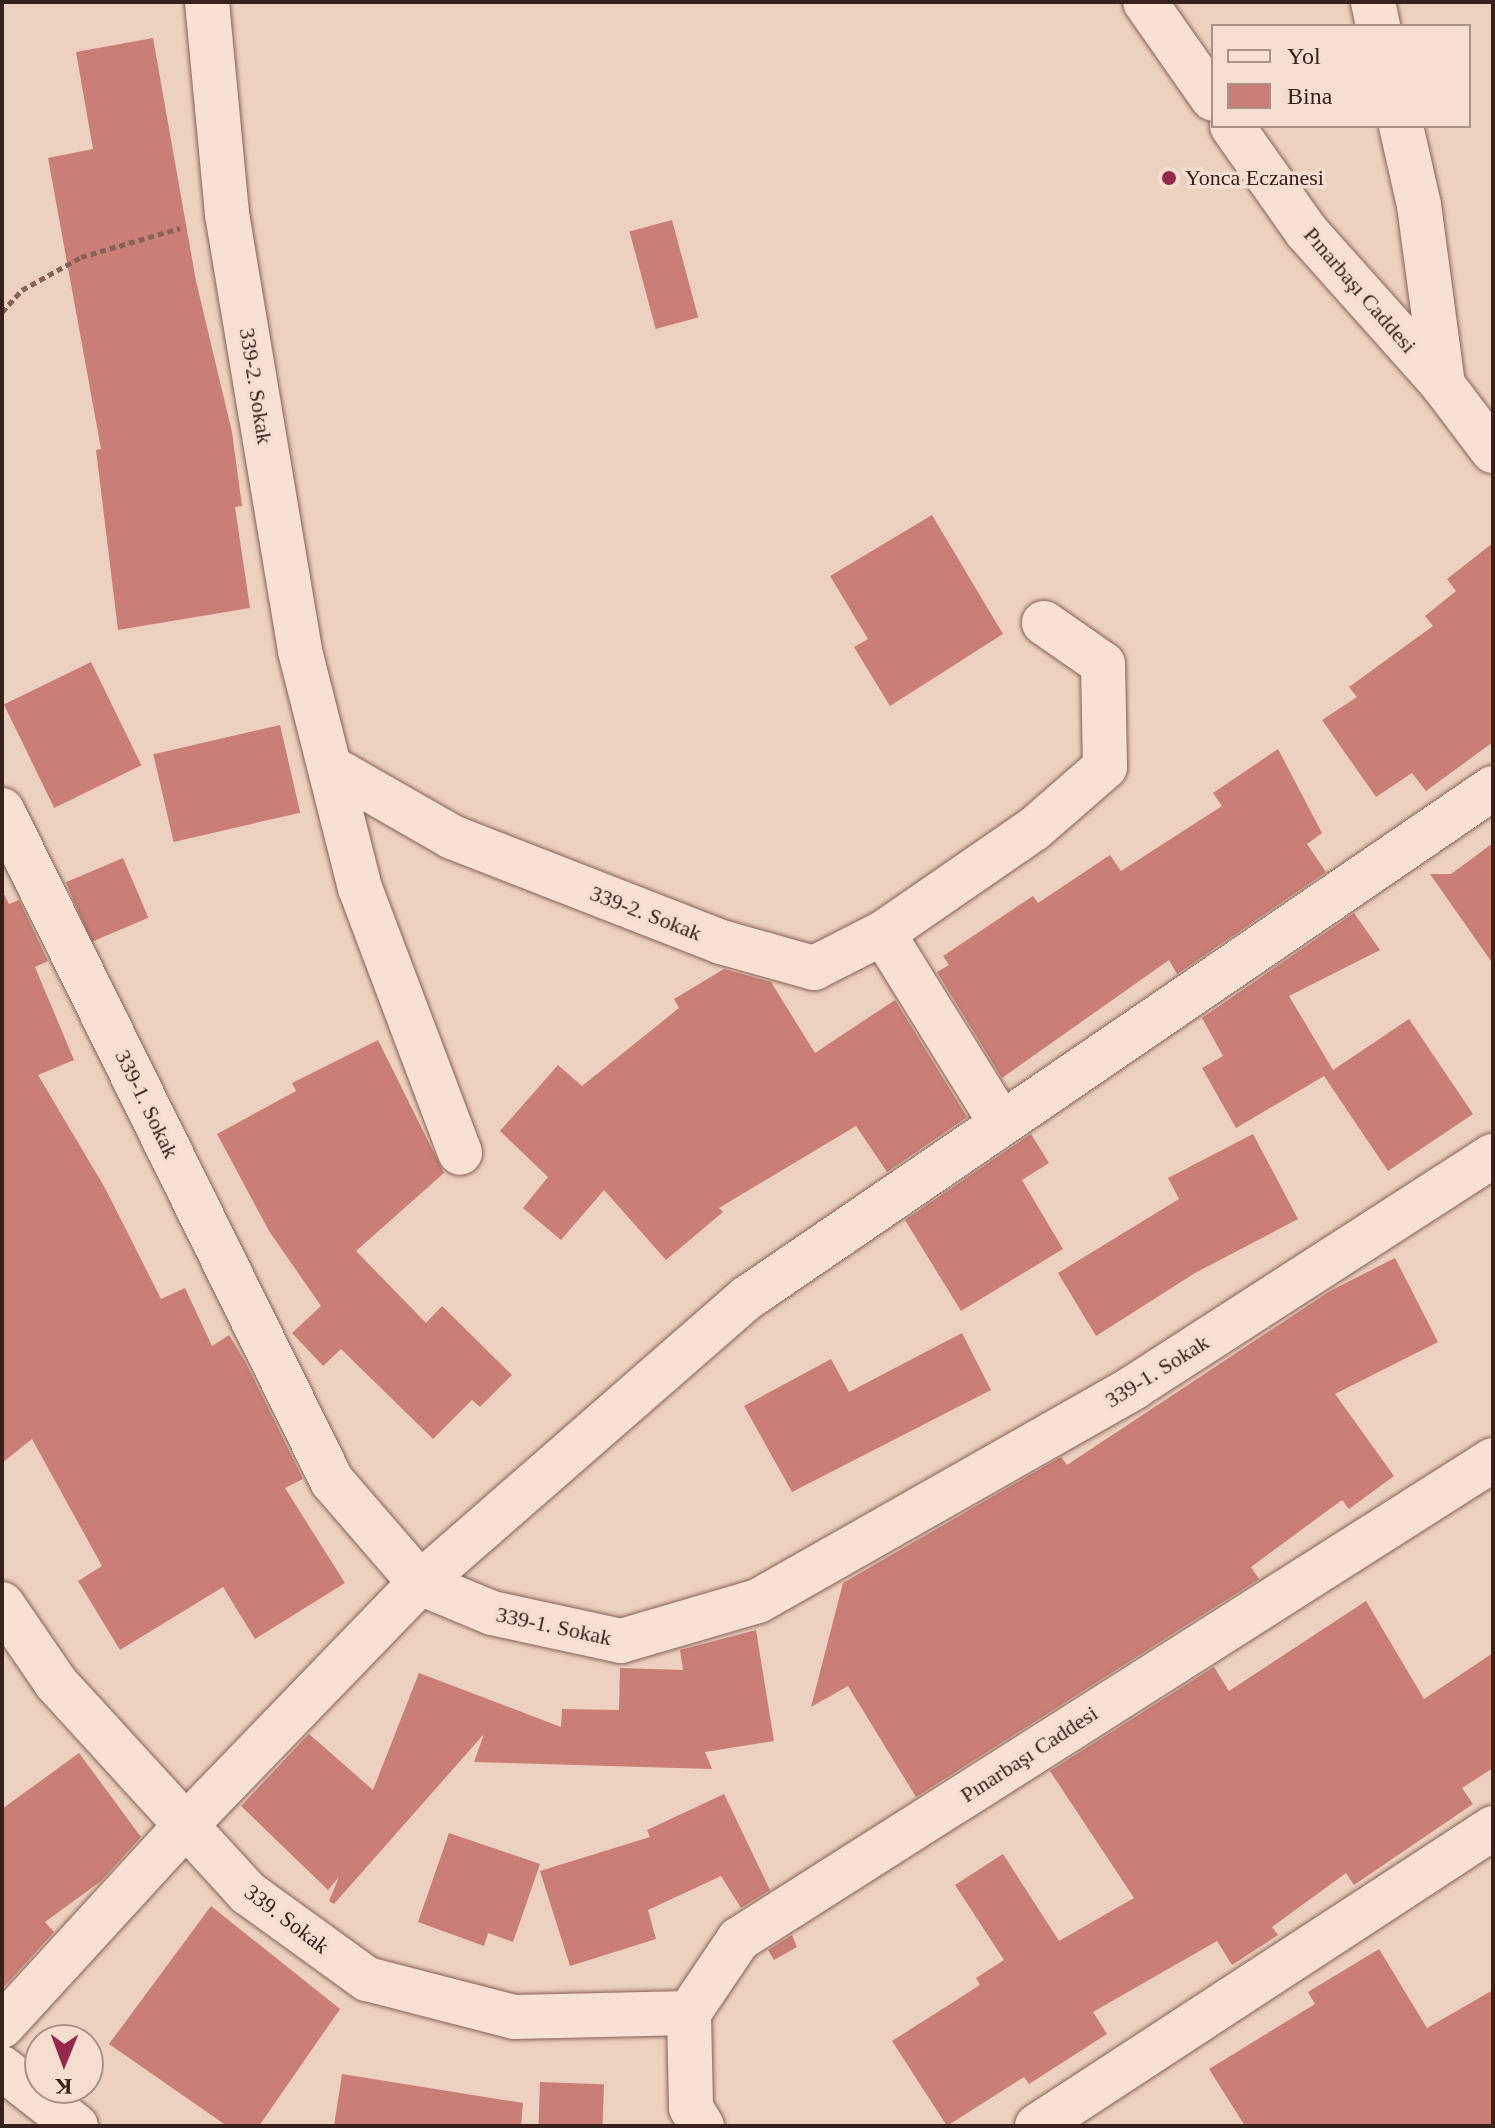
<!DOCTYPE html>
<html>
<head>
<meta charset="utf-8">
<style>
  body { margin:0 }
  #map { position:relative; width:1495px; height:2128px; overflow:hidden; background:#edd1c0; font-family:"Times New Roman",serif }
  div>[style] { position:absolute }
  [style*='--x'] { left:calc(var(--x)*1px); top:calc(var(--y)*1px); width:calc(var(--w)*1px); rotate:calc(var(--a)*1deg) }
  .building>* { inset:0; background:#cb7e76; transform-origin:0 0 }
  .path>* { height:5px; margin-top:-2.5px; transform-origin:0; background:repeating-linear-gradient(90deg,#866258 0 6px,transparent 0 10px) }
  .roads { filter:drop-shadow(0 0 2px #866258) drop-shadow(0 0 2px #866258) }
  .street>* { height:44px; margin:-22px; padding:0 22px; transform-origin:22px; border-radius:22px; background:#f8e1d3 }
  .secondary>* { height:44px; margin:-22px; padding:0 22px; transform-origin:22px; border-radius:22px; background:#f8e1d3 }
  .dots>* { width:22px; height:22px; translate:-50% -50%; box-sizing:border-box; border:4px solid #f5decf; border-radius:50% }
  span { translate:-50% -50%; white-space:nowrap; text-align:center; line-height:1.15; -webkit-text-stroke:7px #f5decf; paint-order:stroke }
  .poi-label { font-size:22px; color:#36211d }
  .left { translate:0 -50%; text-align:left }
  .street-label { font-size:22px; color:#36211d }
  .frame { position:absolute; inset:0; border:4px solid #36211d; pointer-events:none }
  .legend { position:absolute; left:1211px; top:24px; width:260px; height:104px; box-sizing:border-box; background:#f5decf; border:2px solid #a99288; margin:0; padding:10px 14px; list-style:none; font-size:24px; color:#36211d }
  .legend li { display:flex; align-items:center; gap:16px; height:40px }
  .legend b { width:40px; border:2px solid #a99288 }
  .north { position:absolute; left:24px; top:2024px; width:80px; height:80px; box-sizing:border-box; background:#f5decf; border:2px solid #a99288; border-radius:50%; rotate:181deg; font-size:22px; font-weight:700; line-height:32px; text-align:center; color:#36211d }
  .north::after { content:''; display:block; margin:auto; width:28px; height:36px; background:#94294c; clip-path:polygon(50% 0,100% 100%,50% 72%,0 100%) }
</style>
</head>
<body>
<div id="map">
  <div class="building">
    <div style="clip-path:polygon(153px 38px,196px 281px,232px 432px,242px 506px,235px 507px,250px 608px,118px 630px,96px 450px,101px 449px,48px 158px,93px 149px,76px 52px)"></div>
    <div style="left:672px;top:220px;width:101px;height:44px;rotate:75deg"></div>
    <div style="clip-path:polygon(932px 515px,1003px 634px,890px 706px,854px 647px,868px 639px,830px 576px)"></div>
    <div style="clip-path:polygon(1493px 543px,1493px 742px,1426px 791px,1412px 773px,1376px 797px,1322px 720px,1357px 697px,1349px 687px,1433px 626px,1425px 616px,1456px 591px,1447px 579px)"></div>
    <div style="left:91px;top:662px;width:115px;height:97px;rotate:64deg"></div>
    <div style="left:280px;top:725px;width:90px;height:130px;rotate:77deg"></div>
    <div style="clip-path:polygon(1278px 749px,1322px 833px,1307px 844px,1326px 872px,1177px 974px,1169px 960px,1002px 1078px,937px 972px,949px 965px,943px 956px,1033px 896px,1038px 903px,1110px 855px,1121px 871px,1222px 806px,1213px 793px)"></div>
    <div style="clip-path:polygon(1493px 843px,1493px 964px,1430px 874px,1451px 874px)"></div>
    <div style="left:123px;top:858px;width:65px;height:62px;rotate:67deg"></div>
    <div style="clip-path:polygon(2px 890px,9px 904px,19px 900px,48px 961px,35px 967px,74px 1060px,38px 1075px,105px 1188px,161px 1299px,185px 1288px,212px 1346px,229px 1335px,246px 1363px,303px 1479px,285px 1488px,345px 1583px,255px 1639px,223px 1587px,120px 1650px,78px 1581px,102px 1566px,32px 1439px,2px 1463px)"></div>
    <div style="clip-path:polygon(1354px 913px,1380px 950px,1289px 996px,1333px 1070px,1409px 1019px,1473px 1114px,1388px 1171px,1324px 1076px,1236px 1128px,1202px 1068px,1223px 1056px,1202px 1018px)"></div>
    <div style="clip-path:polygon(724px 969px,771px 982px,815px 1053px,895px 1000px,967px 1117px,887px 1172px,856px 1126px,719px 1208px,723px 1212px,666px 1260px,604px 1190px,561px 1240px,523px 1208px,548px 1177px,500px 1131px,558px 1065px,582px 1086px,679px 1008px,674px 999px)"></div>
    <div style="clip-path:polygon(378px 1040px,444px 1173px,356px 1251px,426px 1323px,442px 1306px,512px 1375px,480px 1407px,472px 1400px,433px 1439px,341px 1349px,323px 1366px,292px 1333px,321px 1306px,269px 1231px,217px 1134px,296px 1091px,292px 1083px)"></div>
    <div style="clip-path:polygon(1031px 1134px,1049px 1163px,1022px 1180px,1063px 1249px,961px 1311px,905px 1220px)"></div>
    <div style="clip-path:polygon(1253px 1134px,1298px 1219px,1195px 1273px,1096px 1336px,1058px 1273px,1179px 1199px,1168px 1178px)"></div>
    <div style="clip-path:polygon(1395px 1258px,1438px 1342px,1335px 1394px,1394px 1476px,1349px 1509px,1342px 1500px,1251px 1567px,1259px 1579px,916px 1797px,848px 1686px,811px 1707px,843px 1583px,1061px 1457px,1067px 1465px,1330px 1291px)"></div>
    <div style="clip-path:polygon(962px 1333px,991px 1390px,792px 1492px,744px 1406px,831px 1359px,849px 1392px)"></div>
    <div style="clip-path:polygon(1366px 1601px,1424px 1699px,1493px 1653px,1493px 1768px,1462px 1788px,1473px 1804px,1354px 1885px,1346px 1873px,1272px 1927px,1278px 1935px,1232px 1965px,1217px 1941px,1093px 2012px,1107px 2034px,1029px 2084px,1024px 2077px,947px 2126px,892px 2041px,980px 1985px,976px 1978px,1004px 1960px,955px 1885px,1003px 1854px,1059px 1941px,1134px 1898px,1050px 1771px,1214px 1667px,1229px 1691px)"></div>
    <div style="clip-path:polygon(756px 1630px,774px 1741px,705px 1752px,712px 1769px,474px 1762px,484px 1734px,334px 1904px,329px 1901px,339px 1877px,328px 1890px,241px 1806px,309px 1734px,373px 1790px,419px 1673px,561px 1727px,562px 1709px,619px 1710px,620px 1668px,683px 1670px,680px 1650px)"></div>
    <div style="clip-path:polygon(79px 1753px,141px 1837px,101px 1881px,45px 1922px,54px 1932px,2px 1989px,2px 1809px)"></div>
    <div style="clip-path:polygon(724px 1794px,770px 1890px,741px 1908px,721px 1876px,648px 1910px,656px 1939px,570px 1966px,540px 1871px,650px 1837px,647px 1830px)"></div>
    <div style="clip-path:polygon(449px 1833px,540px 1864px,513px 1942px,488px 1933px,484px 1946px,418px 1922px)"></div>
    <div style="clip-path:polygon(211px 1906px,340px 2009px,259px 2126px,227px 2126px,109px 2044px)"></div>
    <div style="clip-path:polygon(792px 1935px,797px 1947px,774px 1960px,768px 1950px)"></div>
    <div style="clip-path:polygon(1379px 1949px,1427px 2028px,1493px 1990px,1493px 2126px,1245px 2126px,1209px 2069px,1315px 2004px,1308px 1992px)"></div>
    <div style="clip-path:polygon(342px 2074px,523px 2103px,521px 2126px,334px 2126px)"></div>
    <div style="left:540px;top:2082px;width:64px;height:44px;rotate:2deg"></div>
  </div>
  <div class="path">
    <div style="--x:2;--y:312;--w:30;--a:-48"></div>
    <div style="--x:22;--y:290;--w:68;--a:-29.2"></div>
    <div style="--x:81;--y:257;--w:103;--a:-16.3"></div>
  </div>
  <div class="roads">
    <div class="street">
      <div style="--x:207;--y:2;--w:213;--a:84.6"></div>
      <div style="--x:227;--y:214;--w:443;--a:80.5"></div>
      <div style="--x:300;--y:651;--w:244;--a:75.8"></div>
      <div style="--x:360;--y:888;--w:283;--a:69.3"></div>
      <div style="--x:1145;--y:2;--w:118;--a:55"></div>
      <div style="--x:1373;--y:2;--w:25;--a:78"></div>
      <div style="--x:1232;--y:126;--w:128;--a:54.8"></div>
      <div style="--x:1306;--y:231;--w:206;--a:48.3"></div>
      <div style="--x:1443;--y:385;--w:83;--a:52.9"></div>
      <div style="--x:1401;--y:126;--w:81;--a:77.2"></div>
      <div style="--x:1419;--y:205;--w:182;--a:82.4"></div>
      <div style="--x:330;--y:767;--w:141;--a:29.8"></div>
      <div style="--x:452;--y:837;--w:289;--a:21.3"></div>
      <div style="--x:721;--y:942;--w:97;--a:15.6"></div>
      <div style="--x:814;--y:968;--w:77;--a:-26.9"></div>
      <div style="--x:883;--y:933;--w:183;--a:-34.6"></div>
      <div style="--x:1034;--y:829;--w:94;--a:-41.1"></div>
      <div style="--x:1105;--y:767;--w:103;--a:-91.1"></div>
      <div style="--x:1103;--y:664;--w:72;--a:-145.2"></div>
      <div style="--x:883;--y:933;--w:222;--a:58.2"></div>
      <div style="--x:2;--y:1604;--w:96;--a:55.6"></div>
      <div style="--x:56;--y:1683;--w:285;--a:47.6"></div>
      <div style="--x:248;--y:1893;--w:147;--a:35.9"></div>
      <div style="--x:367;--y:1979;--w:152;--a:14.5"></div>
      <div style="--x:514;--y:2017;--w:175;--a:-1.3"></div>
      <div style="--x:2;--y:2026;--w:273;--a:-47.5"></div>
      <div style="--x:186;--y:1825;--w:337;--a:-46"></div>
      <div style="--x:420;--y:1583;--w:434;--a:-41.1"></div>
      <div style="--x:747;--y:1298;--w:904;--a:-34.36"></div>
      <div style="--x:2;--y:2068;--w:94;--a:38.1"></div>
      <div style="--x:702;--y:2126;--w:21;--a:-121"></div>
      <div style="--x:691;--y:2108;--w:95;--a:-91.2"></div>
      <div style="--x:689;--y:2013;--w:89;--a:-56"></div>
      <div style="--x:739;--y:1939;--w:893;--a:-32.43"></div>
      <div style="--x:1037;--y:2126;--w:545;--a:-33.16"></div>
    </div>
    <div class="secondary">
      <div style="--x:2;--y:810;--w:748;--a:63.81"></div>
      <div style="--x:332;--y:1481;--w:135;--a:49.2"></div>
      <div style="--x:420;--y:1583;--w:78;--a:22.6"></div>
      <div style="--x:492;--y:1613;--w:132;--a:12.2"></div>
      <div style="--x:621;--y:1641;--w:143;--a:-16.3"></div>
      <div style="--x:758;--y:1601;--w:433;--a:-29.6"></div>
      <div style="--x:1134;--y:1387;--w:427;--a:-32.8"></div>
    </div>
  </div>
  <div class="dots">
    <div style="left:1169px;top:178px;background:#94294c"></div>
  </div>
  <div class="poi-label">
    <span class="left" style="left:1185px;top:178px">Yonca Eczanesi</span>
  </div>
  <div class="street-label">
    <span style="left:1360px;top:290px;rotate:49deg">Pınarbaşı Caddesi</span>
    <span style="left:256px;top:386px;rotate:81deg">339-2. Sokak</span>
    <span style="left:646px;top:913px;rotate:21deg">339-2. Sokak</span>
    <span style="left:147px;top:1104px;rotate:64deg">339-1. Sokak</span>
    <span style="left:1157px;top:1371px;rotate:-32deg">339-1. Sokak</span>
    <span style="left:554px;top:1626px;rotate:12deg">339-1. Sokak</span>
    <span style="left:1029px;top:1754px;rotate:-33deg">Pınarbaşı Caddesi</span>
    <span style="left:287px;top:1919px;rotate:37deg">339. Sokak</span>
  </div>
  <div class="frame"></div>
  <ul class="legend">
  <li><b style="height:10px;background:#f8e1d3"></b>Yol</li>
  <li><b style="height:22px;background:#cb7e76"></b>Bina</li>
  </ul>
  <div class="north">K</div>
</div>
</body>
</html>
